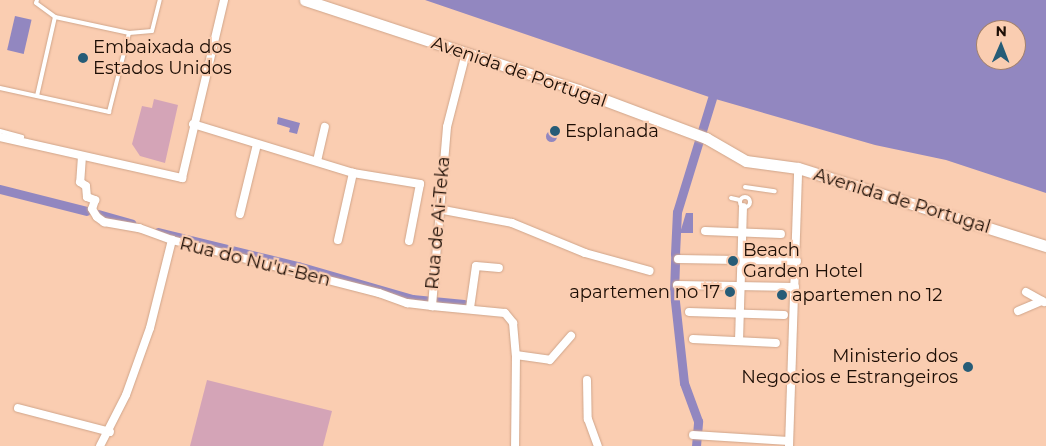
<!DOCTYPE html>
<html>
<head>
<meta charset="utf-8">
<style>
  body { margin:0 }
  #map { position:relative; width:1046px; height:446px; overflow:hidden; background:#facdb1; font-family:Montserrat,sans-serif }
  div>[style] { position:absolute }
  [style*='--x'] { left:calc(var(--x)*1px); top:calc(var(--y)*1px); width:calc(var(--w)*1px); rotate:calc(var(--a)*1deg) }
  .green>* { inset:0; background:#d4a4b7 }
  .water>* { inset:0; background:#9287c0; transform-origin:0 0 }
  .round { border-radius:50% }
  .canal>* { height:9px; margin:-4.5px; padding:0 4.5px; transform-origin:4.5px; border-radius:4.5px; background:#9287c0 }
  .roads { filter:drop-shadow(0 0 1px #d0a58a) drop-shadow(0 0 1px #d0a58a) }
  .lane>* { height:4px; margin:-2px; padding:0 2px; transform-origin:2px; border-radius:2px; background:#fff }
  .lane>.ring { margin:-2px; padding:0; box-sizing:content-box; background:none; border:4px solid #fff; border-radius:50% }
  .street>* { height:8px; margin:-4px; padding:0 4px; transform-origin:4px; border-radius:4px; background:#fff }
  .secondary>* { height:11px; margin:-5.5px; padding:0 5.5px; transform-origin:5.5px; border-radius:5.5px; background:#fff }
  .dots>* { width:14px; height:14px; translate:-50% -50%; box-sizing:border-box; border:2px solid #facdb1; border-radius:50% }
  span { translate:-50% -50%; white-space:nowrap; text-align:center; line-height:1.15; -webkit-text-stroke:4.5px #facdb1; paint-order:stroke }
  .poi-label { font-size:18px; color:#1d0e05 }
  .left { translate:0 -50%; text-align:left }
  .right { translate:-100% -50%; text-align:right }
  .street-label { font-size:18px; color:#1d0e05 }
  .north { position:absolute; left:976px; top:20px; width:50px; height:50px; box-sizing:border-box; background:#facdb1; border:1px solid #a2816c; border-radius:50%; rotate:1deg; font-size:14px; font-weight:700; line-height:20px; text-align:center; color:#1d0e05 }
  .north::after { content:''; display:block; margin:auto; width:18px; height:22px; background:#265c77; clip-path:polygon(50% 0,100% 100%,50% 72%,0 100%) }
</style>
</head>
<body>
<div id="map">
  <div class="green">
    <div style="clip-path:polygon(154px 99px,178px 105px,165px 163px,140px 156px,132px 144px,142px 106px,152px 108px)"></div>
    <div style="clip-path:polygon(207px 380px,332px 411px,323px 446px,190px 446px)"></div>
  </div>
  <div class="water">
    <div style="clip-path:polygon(evenodd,425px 0,1046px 0,1046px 193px,946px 160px,875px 145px,712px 98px,425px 0,986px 30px,1016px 30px,1016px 60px,986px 60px,986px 30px)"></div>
    <div style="left:15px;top:16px;width:17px;height:35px;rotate:13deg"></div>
    <div style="clip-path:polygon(278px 117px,300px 123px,297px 134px,289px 132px,290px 128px,277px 124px)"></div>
    <div class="round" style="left:545.5px;top:130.5px;width:11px;height:11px"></div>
    <div style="clip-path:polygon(686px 213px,693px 213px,693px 233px,680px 233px)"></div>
  </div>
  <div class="canal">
    <div style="--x:0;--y:189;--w:89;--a:14.3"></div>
    <div style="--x:98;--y:214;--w:35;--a:16"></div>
    <div style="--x:158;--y:232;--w:144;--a:13.7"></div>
    <div style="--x:298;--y:266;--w:119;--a:16.1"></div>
    <div style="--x:412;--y:299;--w:52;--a:5.5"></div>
    <div style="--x:696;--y:446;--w:25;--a:-85"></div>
    <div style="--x:698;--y:421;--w:40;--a:-110.2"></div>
    <div style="--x:684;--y:383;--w:92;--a:-96.3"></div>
    <div style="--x:674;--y:292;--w:38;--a:-88"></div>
    <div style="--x:675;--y:254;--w:42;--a:-87.3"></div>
    <div style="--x:677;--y:212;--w:119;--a:-72.9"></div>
  </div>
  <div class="roads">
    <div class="lane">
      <div style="--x:37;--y:0;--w:3;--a:108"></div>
      <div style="--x:36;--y:3;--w:24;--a:36"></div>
      <div style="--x:55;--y:17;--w:76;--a:12.2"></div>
      <div style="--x:129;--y:33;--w:23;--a:-5"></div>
      <div style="--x:152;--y:31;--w:32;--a:-76"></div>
      <div style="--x:0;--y:88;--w:112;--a:12.4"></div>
      <div style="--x:109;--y:112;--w:81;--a:-75.8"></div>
      <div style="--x:37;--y:96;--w:81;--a:-77.2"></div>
      <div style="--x:0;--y:131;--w:23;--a:15"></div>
      <div style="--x:745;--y:187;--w:30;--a:8"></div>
      <div class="ring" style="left:740px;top:197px;width:6px;height:6px"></div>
      <div style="--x:731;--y:198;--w:9;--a:13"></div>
    </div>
    <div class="street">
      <div style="--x:466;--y:53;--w:76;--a:104.4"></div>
      <div style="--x:447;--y:127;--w:180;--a:94.8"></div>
      <div style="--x:432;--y:306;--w:73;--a:5.5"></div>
      <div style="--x:505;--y:313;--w:13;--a:51"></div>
      <div style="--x:513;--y:323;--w:32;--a:85"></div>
      <div style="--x:516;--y:355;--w:91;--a:90.6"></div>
      <div style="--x:193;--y:124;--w:167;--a:17"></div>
      <div style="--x:353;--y:173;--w:68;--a:9.3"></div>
      <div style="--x:420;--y:184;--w:58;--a:100.9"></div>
      <div style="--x:0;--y:137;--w:187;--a:12.7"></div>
      <div style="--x:182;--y:178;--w:183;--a:-76.7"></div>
      <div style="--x:82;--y:156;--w:26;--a:94"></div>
      <div style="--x:80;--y:182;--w:7;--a:34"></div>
      <div style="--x:86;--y:186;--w:11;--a:85"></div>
      <div style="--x:87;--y:197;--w:9;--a:21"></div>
      <div style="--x:95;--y:200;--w:9;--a:108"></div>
      <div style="--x:92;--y:209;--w:9;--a:58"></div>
      <div style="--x:97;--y:217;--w:9;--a:36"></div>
      <div style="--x:104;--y:222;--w:36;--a:10"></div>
      <div style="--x:139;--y:228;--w:35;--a:20"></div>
      <div style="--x:317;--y:161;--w:35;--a:-77"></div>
      <div style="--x:438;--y:209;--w:75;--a:10.7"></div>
      <div style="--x:512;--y:223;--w:79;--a:22.3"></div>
      <div style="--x:585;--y:253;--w:67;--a:15.5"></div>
      <div style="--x:240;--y:214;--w:72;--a:-76.3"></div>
      <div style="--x:705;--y:231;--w:76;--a:2.3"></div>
      <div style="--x:338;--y:240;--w:69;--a:-77.4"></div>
      <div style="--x:678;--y:259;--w:119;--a:1"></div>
      <div style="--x:677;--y:285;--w:118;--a:1"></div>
      <div style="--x:1026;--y:292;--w:21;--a:29"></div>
      <div style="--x:470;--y:308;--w:42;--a:-81.9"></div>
      <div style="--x:476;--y:266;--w:23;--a:5"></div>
      <div style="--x:1018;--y:311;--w:26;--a:-23"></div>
      <div style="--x:689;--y:312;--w:95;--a:1.8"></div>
      <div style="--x:693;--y:339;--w:83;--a:2.8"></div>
      <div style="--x:739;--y:341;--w:134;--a:-88.3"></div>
      <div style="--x:516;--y:355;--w:34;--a:8"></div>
      <div style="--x:550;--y:360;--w:32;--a:-49"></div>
      <div style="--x:587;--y:380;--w:39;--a:89"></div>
      <div style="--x:588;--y:419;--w:29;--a:70"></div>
      <div style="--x:18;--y:408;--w:95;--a:14.6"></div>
      <div style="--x:693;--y:435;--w:96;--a:3.6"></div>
      <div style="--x:100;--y:446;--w:57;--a:-63"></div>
      <div style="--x:126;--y:395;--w:71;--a:-70.3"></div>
      <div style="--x:150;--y:328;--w:91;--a:-76"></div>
      <div style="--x:172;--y:240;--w:214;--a:14.4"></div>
      <div style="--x:379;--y:293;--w:30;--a:20"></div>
      <div style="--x:407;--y:303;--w:25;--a:7"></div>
      <div style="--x:789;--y:446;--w:278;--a:-88.1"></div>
    </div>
    <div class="secondary">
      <div style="--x:305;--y:0;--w:287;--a:18.2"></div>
      <div style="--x:578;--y:90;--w:137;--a:20.6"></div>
      <div style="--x:706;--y:138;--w:46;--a:29.9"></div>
      <div style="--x:746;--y:161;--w:52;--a:7.7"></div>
      <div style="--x:798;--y:168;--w:260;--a:17.5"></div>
    </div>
  </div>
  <div class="dots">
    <div style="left:83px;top:58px;background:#265c77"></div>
    <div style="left:555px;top:131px;background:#265c77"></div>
    <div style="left:733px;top:261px;background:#265c77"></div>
    <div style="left:730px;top:292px;background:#265c77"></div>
    <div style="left:782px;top:295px;background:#265c77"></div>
    <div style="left:968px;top:367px;background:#265c77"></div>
  </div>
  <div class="poi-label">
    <span class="left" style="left:93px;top:58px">Embaixada dos<br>Estados Unidos</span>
    <span class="left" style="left:565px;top:131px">Esplanada</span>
    <span class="left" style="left:743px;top:261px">Beach<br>Garden Hotel</span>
    <span class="right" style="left:720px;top:292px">apartemen no 17</span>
    <span class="left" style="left:792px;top:295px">apartemen no 12</span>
    <span class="right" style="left:958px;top:367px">Ministerio dos<br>Negocios e Estrangeiros</span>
  </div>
  <div class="street-label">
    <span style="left:519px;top:72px;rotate:19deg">Avenida de Portugal</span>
    <span style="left:902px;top:201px;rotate:17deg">Avenida de Portugal</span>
    <span style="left:438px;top:223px;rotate:-85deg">Rua de Ai-Teka</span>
    <span style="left:255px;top:262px;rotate:14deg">Rua do Nu'u-Ben</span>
  </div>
  <div class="north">N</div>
</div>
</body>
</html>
